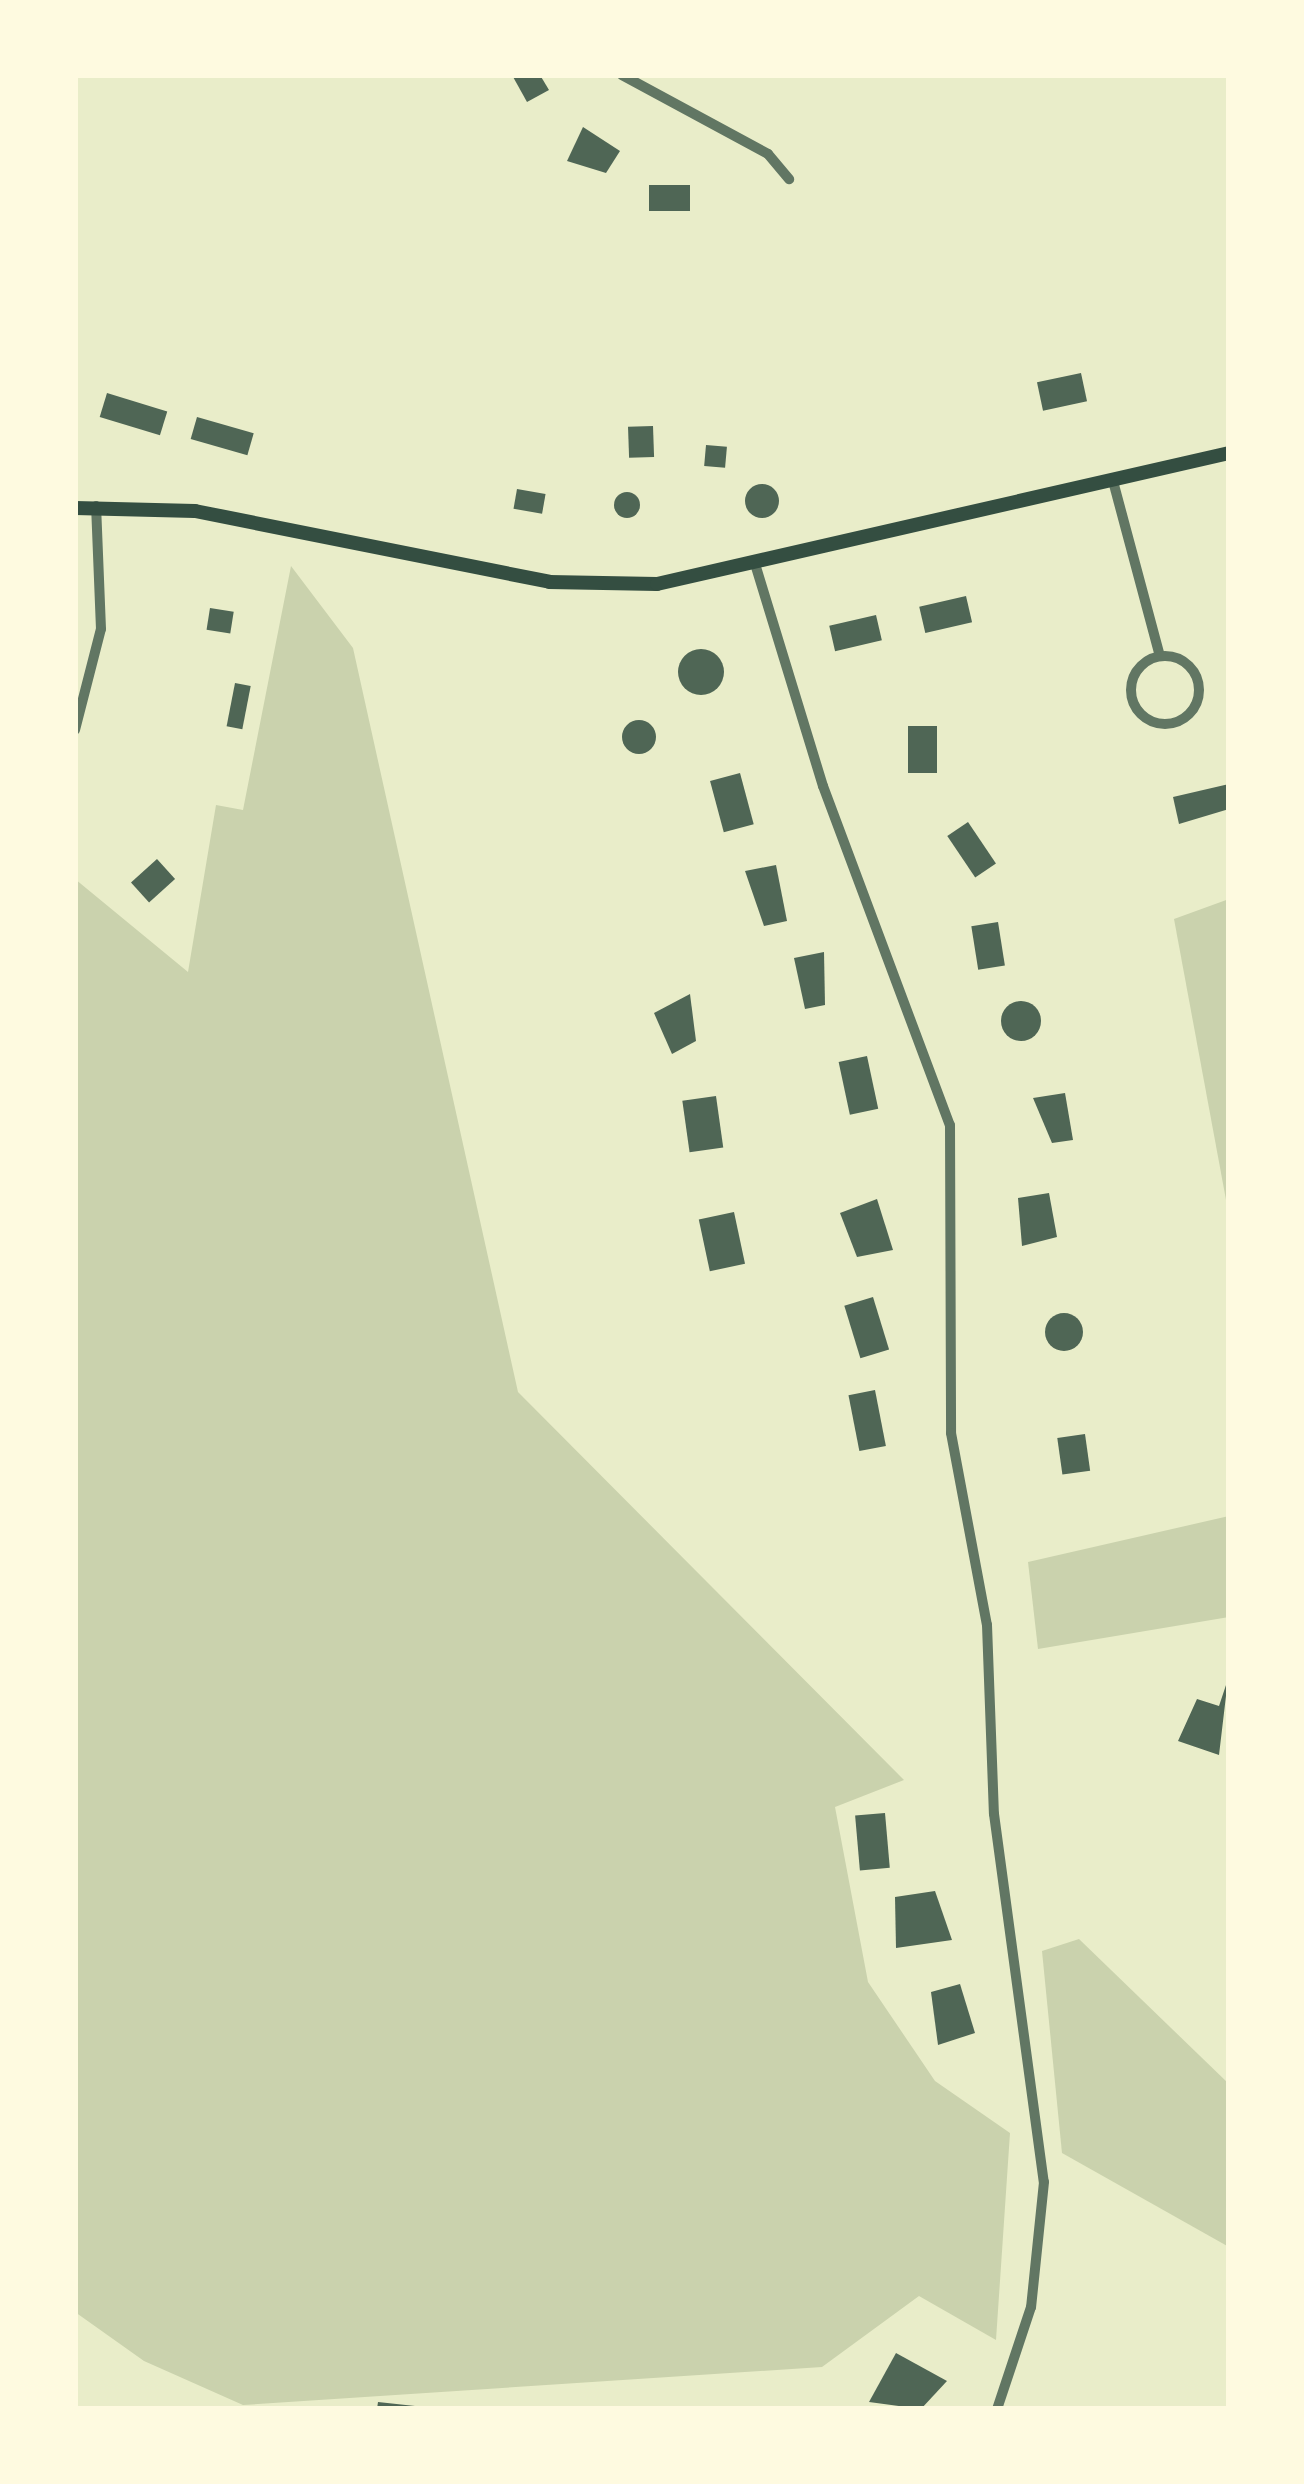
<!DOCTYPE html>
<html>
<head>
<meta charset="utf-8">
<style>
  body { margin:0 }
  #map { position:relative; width:1304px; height:2484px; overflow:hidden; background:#e9edc9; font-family:"Space Grotesk",sans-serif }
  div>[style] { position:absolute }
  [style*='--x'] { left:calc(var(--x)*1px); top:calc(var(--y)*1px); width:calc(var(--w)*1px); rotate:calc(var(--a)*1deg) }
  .green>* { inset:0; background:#cad2ad }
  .building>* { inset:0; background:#4f6655; transform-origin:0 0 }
  .round { border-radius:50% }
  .minor>* { height:10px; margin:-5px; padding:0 5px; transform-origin:5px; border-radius:5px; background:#617663 }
  .minor>.ring { margin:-5px; padding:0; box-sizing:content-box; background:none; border:10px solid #617663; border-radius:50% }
  .secondary>* { height:14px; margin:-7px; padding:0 7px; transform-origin:7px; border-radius:7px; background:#344e41 }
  span { translate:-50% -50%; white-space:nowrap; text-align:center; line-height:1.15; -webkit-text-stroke:9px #fefae0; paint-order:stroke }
  .frame { position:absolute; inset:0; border:78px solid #fefae0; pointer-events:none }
</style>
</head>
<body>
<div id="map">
  <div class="green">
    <div style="clip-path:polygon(291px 566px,353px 648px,518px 1392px,904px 1780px,835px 1807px,868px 1982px,935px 2081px,1010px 2133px,996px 2340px,919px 2296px,822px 2367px,243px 2405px,144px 2361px,75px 2312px,75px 879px,188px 972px,216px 805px,243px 810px)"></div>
    <div style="clip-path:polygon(1229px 899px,1229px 1216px,1174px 919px)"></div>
    <div style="clip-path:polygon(1229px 1516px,1229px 1617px,1038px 1649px,1028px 1562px)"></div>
    <div style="clip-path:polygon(1079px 1939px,1229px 2084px,1229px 2247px,1062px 2153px,1042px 1951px)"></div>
  </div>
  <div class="building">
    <div style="clip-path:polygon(512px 75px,540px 75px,549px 90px,527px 102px)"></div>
    <div style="clip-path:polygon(583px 127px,620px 151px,606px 173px,567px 161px)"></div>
    <div style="left:649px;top:185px;width:41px;height:26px"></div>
    <div style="left:1081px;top:373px;width:29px;height:45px;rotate:78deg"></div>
    <div style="left:107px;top:393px;width:63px;height:25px;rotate:17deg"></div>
    <div style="left:197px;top:417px;width:59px;height:23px;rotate:16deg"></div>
    <div style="left:653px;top:426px;width:31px;height:25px;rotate:88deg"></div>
    <div style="left:706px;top:445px;width:21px;height:21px;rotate:5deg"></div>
    <div class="round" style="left:745px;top:484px;width:34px;height:34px"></div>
    <div style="left:517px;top:489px;width:29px;height:20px;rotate:10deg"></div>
    <div class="round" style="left:614px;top:492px;width:26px;height:26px"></div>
    <div style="left:966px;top:596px;width:27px;height:48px;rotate:77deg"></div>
    <div style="left:210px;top:608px;width:24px;height:22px;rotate:9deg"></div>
    <div style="left:876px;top:615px;width:26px;height:48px;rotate:77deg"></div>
    <div class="round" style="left:678px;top:649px;width:46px;height:46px"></div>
    <div style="left:235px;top:683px;width:16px;height:44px;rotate:11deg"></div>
    <div class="round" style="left:622px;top:720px;width:34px;height:34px"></div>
    <div style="left:908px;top:726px;width:29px;height:47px"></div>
    <div style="left:740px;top:773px;width:53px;height:31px;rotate:75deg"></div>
    <div style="clip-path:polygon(1229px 784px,1229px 809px,1179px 824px,1173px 797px)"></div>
    <div style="left:968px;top:822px;width:50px;height:25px;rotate:56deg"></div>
    <div style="left:157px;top:859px;width:27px;height:35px;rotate:48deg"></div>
    <div style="clip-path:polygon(776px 865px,787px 921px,764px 926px,745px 871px)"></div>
    <div style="left:998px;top:922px;width:44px;height:27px;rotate:81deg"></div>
    <div style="clip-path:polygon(824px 952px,825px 1005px,805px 1009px,794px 958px)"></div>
    <div style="clip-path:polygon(690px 994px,696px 1041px,672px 1054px,654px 1013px)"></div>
    <div class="round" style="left:1001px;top:1001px;width:40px;height:40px"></div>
    <div style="left:867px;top:1056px;width:54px;height:29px;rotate:78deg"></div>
    <div style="clip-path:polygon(1065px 1093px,1073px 1140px,1052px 1143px,1033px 1098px)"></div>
    <div style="left:716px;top:1096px;width:52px;height:34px;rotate:82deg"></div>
    <div style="clip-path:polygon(1049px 1193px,1057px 1237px,1022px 1246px,1018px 1198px)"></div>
    <div style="clip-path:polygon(877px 1199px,893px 1250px,857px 1257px,840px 1213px)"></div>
    <div style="left:734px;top:1212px;width:53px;height:36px;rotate:78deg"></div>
    <div style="left:873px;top:1297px;width:55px;height:30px;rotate:73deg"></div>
    <div class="round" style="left:1045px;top:1313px;width:38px;height:38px"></div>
    <div style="left:875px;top:1390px;width:57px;height:27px;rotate:79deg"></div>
    <div style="left:1085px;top:1434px;width:37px;height:28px;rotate:82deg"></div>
    <div style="clip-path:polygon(1228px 1679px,1219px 1755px,1178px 1741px,1197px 1699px,1219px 1706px)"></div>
    <div style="left:885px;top:1813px;width:55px;height:30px;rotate:85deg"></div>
    <div style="clip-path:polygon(935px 1891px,952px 1940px,896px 1948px,895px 1897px)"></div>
    <div style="clip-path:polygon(960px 1984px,975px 2033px,938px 2045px,931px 1992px)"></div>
    <div style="clip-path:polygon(896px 2353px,947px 2381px,921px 2409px,869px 2402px)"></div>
    <div style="clip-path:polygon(378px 2402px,415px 2406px,414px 2409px,377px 2409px)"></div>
  </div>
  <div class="minor">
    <div style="--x:622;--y:75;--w:166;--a:28.4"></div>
    <div style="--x:768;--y:154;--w:33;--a:50"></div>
    <div style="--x:1113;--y:481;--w:181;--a:75"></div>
    <div style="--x:756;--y:567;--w:229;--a:73"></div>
    <div style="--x:823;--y:786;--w:362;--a:69.5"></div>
    <div style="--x:950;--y:1125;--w:308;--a:89.8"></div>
    <div style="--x:951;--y:1433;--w:195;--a:79.4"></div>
    <div style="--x:987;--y:1625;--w:189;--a:87.9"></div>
    <div style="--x:994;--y:1814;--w:371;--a:82.3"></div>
    <div style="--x:1044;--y:2182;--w:126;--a:95.9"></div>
    <div style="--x:1031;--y:2307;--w:108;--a:108.4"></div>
    <div class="ring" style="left:1131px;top:656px;width:58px;height:58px"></div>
    <div style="--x:75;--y:730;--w:104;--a:-75.6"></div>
    <div style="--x:101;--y:629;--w:123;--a:-92.3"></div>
  </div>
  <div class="secondary">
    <div style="--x:75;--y:508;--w:120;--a:1.4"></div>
    <div style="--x:195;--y:511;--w:361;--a:11.3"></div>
    <div style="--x:549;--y:582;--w:108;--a:1.1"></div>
    <div style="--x:657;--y:584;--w:587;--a:-12.9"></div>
  </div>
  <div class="frame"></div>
</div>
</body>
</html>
